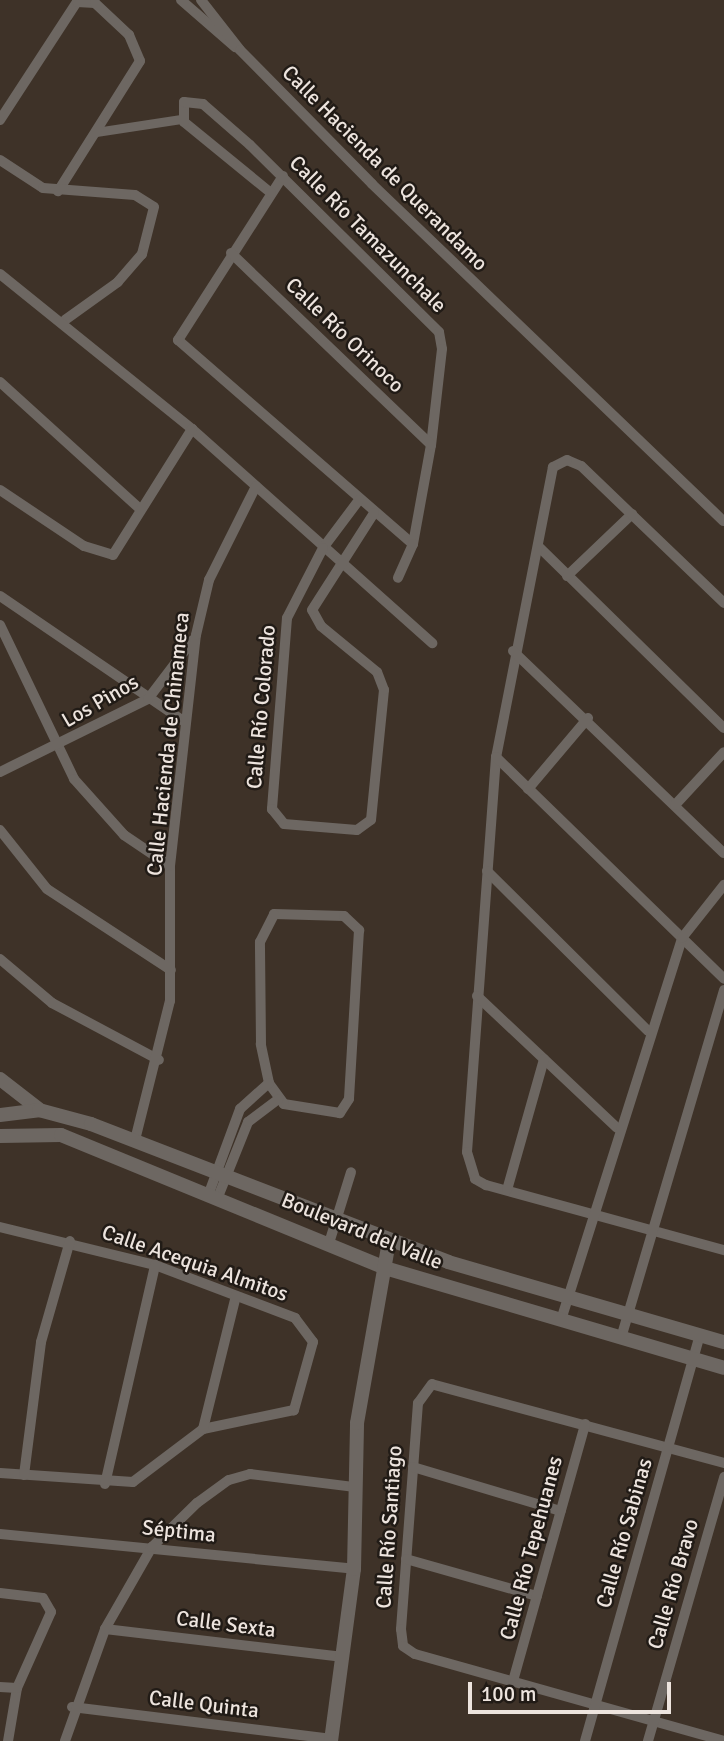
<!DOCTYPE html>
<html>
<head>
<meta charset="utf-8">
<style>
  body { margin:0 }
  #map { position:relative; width:724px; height:1741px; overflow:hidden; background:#3e3228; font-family:Signika,sans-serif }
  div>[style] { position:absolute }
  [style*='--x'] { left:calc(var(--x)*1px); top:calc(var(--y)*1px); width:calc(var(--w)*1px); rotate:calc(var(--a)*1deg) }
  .pedestrian>* { height:9px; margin:-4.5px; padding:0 4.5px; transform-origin:4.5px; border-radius:4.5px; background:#6d6762 }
  .minor>* { height:10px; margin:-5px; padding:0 5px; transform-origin:5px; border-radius:5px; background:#6d6762 }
  .tertiary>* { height:14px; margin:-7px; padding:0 7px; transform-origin:7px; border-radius:7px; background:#6d6762 }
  span { translate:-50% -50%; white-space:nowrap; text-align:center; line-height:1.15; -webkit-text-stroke:5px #211b16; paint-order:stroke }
  .street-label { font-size:21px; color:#ede4de }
  .scale { position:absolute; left:468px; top:1682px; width:203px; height:32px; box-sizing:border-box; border:4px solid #ede4de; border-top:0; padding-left:9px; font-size:21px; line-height:24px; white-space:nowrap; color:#ede4de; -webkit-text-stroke:5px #211b16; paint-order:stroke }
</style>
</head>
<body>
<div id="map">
  <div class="pedestrian">
    <div style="--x:96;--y:132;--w:86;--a:-8.7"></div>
  </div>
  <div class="minor">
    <div style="--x:181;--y:0;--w:72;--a:41"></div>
    <div style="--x:201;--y:0;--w:63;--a:52"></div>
    <div style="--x:240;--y:50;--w:188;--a:45.4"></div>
    <div style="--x:372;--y:184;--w:487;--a:43.8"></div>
    <div style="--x:0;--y:120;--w:141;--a:-56.9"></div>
    <div style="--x:77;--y:2;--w:18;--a:3"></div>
    <div style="--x:95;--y:3;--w:47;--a:43.3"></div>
    <div style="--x:129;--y:35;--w:28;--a:67"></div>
    <div style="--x:140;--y:61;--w:154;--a:122.2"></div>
    <div style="--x:0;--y:160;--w:51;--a:33.1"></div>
    <div style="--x:43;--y:188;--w:92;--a:4.4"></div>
    <div style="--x:135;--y:195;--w:22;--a:32"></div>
    <div style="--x:154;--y:207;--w:49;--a:104.3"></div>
    <div style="--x:142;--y:254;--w:37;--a:131"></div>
    <div style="--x:118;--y:282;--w:65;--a:144.4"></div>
    <div style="--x:283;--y:176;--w:195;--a:122.6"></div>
    <div style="--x:178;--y:340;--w:311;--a:41"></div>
    <div style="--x:271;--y:193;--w:112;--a:-140.8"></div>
    <div style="--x:184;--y:122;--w:20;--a:-90"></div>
    <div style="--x:184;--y:102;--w:19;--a:6"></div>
    <div style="--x:203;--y:104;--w:62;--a:41.1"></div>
    <div style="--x:250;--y:145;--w:266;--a:44.7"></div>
    <div style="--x:439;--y:332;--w:17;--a:80"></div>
    <div style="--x:442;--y:349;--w:97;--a:96.5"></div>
    <div style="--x:431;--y:445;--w:101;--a:100.3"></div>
    <div style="--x:413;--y:544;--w:37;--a:114"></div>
    <div style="--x:231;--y:253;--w:277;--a:43.8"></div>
    <div style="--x:0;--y:274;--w:247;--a:38.9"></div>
    <div style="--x:192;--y:429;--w:322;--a:41.7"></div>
    <div style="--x:0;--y:382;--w:190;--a:42.2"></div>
    <div style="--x:0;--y:490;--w:101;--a:33.7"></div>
    <div style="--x:84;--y:546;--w:30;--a:17"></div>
    <div style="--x:113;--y:555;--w:149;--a:-57.9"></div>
    <div style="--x:359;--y:500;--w:60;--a:126.9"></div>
    <div style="--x:323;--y:548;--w:79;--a:117.2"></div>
    <div style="--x:287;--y:618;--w:192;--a:94.5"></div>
    <div style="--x:272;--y:809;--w:19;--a:51"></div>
    <div style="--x:284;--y:824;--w:73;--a:4.7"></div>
    <div style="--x:357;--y:830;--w:17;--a:-36"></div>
    <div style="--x:371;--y:820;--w:131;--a:-84.3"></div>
    <div style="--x:384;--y:690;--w:19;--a:-111"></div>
    <div style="--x:377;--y:672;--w:72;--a:-140.6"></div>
    <div style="--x:321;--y:626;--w:18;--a:-119"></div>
    <div style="--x:312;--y:610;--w:115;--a:-57.4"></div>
    <div style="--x:538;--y:546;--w:260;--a:44.4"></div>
    <div style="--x:567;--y:576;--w:90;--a:-43.6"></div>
    <div style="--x:0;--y:596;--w:224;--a:34.3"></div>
    <div style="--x:724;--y:603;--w:198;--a:-136.2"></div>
    <div style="--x:581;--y:466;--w:15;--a:-157"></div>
    <div style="--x:567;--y:460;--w:16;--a:153"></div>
    <div style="--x:553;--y:467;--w:296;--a:101.1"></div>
    <div style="--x:496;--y:757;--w:396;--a:94.2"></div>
    <div style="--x:467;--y:1152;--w:28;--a:73"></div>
    <div style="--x:475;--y:1179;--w:13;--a:29"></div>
    <div style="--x:486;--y:1185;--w:247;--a:15.3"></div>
    <div style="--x:0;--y:625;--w:171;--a:64.3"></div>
    <div style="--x:74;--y:779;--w:75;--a:48.2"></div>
    <div style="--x:124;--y:835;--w:55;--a:34"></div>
    <div style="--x:513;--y:651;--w:292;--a:43.8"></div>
    <div style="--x:496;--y:757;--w:318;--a:44.2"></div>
    <div style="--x:0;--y:772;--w:165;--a:-26.3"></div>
    <div style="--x:148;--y:699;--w:74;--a:-52.7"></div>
    <div style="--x:528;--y:789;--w:93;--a:-49.8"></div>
    <div style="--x:675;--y:805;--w:72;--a:-47.2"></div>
    <div style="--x:0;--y:830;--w:75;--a:51.5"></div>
    <div style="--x:47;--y:889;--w:148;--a:33.2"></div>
    <div style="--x:487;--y:871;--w:227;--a:44.8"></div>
    <div style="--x:274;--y:914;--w:70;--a:1.6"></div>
    <div style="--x:344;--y:916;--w:21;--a:43"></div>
    <div style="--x:359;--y:930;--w:169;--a:93.4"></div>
    <div style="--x:349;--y:1099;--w:17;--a:123"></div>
    <div style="--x:340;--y:1113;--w:57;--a:-170.9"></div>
    <div style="--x:284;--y:1104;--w:26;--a:-126"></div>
    <div style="--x:269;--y:1083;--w:40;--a:-102"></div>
    <div style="--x:261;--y:1044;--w:102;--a:-90.6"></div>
    <div style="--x:260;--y:942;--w:31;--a:-63"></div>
    <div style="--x:0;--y:959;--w:68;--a:40.2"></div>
    <div style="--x:52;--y:1003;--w:121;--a:28"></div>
    <div style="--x:477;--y:996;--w:192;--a:43.3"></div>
    <div style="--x:135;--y:1140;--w:143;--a:-75.9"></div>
    <div style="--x:170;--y:1001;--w:135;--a:-90"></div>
    <div style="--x:170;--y:866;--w:232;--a:-83.6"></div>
    <div style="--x:196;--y:635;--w:57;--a:-76.7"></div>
    <div style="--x:209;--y:580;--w:105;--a:-63.4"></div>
    <div style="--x:507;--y:1190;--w:136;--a:-74.2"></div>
    <div style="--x:209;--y:1193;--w:90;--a:-69.7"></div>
    <div style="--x:240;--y:1109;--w:39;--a:-42"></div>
    <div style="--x:218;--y:1197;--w:81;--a:-68.2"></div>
    <div style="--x:248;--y:1122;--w:38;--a:-37"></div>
    <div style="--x:0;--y:1227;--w:160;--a:13.8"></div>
    <div style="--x:155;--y:1265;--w:150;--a:20.7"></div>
    <div style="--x:295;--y:1318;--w:30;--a:53"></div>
    <div style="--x:313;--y:1342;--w:71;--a:105.6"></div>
    <div style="--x:294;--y:1410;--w:93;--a:168.2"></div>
    <div style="--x:203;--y:1429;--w:88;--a:142.9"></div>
    <div style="--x:133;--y:1482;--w:133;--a:-176.1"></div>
    <div style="--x:330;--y:1240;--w:71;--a:-72.8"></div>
    <div style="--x:561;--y:1320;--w:401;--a:-72.4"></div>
    <div style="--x:682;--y:938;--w:68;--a:-51.6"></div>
    <div style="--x:621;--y:1338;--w:363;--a:-73.5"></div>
    <div style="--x:203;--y:1429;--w:137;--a:-76.1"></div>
    <div style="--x:724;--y:1463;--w:302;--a:-164.9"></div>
    <div style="--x:432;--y:1384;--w:24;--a:126"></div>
    <div style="--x:418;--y:1403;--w:227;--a:94.3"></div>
    <div style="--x:401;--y:1629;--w:17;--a:83"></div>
    <div style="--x:403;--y:1646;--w:14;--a:34"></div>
    <div style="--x:415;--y:1654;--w:321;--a:15.7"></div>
    <div style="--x:413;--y:1467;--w:154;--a:16.6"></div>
    <div style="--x:24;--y:1475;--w:134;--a:-82.7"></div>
    <div style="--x:41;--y:1342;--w:105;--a:-74"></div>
    <div style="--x:105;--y:1484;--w:225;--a:-77.1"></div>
    <div style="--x:0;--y:1534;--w:356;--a:5.6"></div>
    <div style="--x:406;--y:1559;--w:136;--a:15.8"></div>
    <div style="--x:0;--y:1593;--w:43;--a:6.6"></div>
    <div style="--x:43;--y:1598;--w:16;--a:60"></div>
    <div style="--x:51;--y:1612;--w:83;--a:114.1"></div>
    <div style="--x:17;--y:1688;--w:54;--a:99.6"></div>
    <div style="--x:105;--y:1629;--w:240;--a:6.7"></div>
    <div style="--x:513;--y:1681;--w:267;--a:-74.3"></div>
    <div style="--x:0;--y:1687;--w:17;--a:3"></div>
    <div style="--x:72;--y:1707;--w:262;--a:7"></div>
    <div style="--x:65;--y:1741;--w:119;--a:-70.3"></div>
    <div style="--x:105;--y:1629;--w:95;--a:-60.2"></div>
    <div style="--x:152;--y:1547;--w:63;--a:-44.4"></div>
    <div style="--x:197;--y:1503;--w:39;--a:-36"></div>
    <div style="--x:229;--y:1480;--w:22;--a:-16"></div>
    <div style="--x:250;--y:1474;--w:106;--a:7.1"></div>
    <div style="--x:585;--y:1741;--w:422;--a:-74.2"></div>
    <div style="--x:648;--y:1741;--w:275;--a:-73.9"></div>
  </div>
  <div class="tertiary">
    <div style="--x:0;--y:1079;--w:51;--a:37.8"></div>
    <div style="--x:0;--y:1115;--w:39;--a:-7"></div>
    <div style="--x:39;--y:1110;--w:54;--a:15.1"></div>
    <div style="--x:91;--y:1124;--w:383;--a:21.1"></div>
    <div style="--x:448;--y:1262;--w:287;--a:16.2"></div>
    <div style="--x:0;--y:1136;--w:61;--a:-0.9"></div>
    <div style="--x:61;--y:1135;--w:350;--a:22.3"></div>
    <div style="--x:385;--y:1268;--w:353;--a:16.4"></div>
    <div style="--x:331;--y:1741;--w:174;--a:-82.4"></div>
    <div style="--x:354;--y:1569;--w:146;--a:-88.8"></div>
    <div style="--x:357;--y:1423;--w:185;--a:-80"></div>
  </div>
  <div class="street-label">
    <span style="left:385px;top:168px;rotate:45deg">Calle Hacienda de Querandamo</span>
    <span style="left:368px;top:234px;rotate:45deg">Calle Río Tamazunchale</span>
    <span style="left:345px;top:335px;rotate:44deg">Calle Río Orinoco</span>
    <span style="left:100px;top:701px;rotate:-30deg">Los Pinos</span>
    <span style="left:261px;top:707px;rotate:-85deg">Calle Río Colorado</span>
    <span style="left:168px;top:744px;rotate:-84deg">Calle Hacienda de Chinameca</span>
    <span style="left:362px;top:1231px;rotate:22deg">Boulevard del Valle</span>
    <span style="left:195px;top:1263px;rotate:19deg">Calle Acequia Almitos</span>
    <span style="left:389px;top:1527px;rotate:-86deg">Calle Río Santiago</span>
    <span style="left:179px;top:1531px;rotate:6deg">Séptima</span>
    <span style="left:624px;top:1533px;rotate:-74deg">Calle Río Sabinas</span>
    <span style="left:531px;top:1548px;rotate:-75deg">Calle Río Tepehuanes</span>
    <span style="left:673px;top:1584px;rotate:-74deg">Calle Río Bravo</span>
    <span style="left:226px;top:1624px;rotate:7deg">Calle Sexta</span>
    <span style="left:204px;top:1704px;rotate:7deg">Calle Quinta</span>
  </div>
  <div class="scale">100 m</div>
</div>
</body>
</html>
